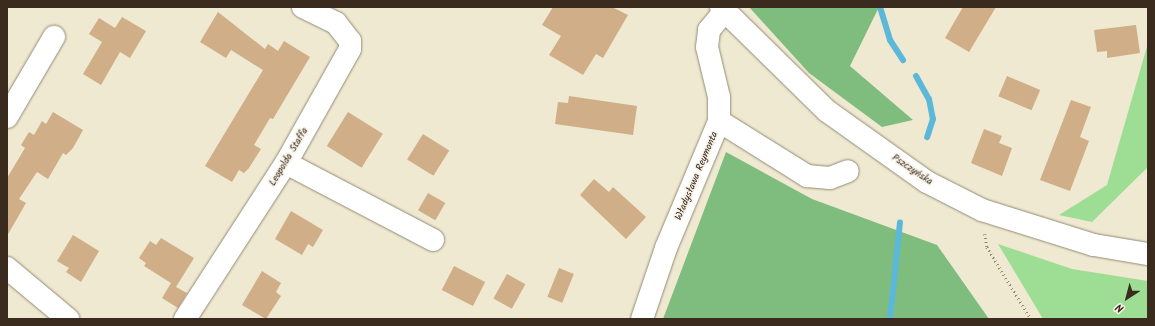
<!DOCTYPE html>
<html>
<head>
<meta charset="utf-8">
<style>
  body { margin:0 }
  #map { position:relative; width:1155px; height:326px; overflow:hidden; background:#eee9d0; font-family:Kalam,sans-serif }
  div>[style] { position:absolute }
  [style*='--x'] { left:calc(var(--x)*1px); top:calc(var(--y)*1px); width:calc(var(--w)*1px); rotate:calc(var(--a)*1deg) }
  .green>* { inset:0; background:#9dde94 }
  .forest>* { inset:0; background:#7ebd7e }
  .stream>* { height:6px; margin:-3px; padding:0 3px; transform-origin:3px; border-radius:3px; background:#5bb8d9 }
  .building>* { inset:0; background:#cfae88; transform-origin:0 0 }
  .path>* { height:2.5px; margin-top:-1.25px; transform-origin:0; background:repeating-linear-gradient(90deg,#948a77 0 1px,transparent 0 4px) }
  .roads { filter:drop-shadow(0 0 1px #948a77) drop-shadow(0 0 1px #948a77) }
  .minor>* { height:22px; margin:-11px; padding:0 11px; transform-origin:11px; border-radius:11px; background:#fff }
  span { translate:-50% -50%; white-space:nowrap; text-align:center; line-height:1.15; -webkit-text-stroke:3.5px #f7f3e8; paint-order:stroke }
  .street-label { font-size:10px; color:#3b2a1e }
  .frame { position:absolute; inset:0; border:8px solid #3b2a1e; pointer-events:none }
  .north { position:absolute; left:1107px; top:278px; width:40px; height:40px; -webkit-text-stroke:3px #f7f3e8; paint-order:stroke; rotate:216deg; font-size:11px; font-weight:700; line-height:16px; text-align:center; color:#3b2a1e }
  .north::after { content:''; display:block; margin:auto; width:14px; height:18px; background:#3b2a1e; clip-path:polygon(50% 0,100% 100%,50% 72%,0 100%) }
</style>
</head>
<body>
<div id="map">
  <div class="green">
    <div style="clip-path:polygon(1148px 43px,1148px 167px,1092px 222px,1059px 215px,1107px 185px)"></div>
    <div style="clip-path:polygon(998px 244px,1072px 269px,1148px 281px,1148px 319px,1043px 319px)"></div>
  </div>
  <div class="forest">
    <div style="clip-path:polygon(749px 7px,879px 7px,850px 66px,913px 120px,882px 127px,809px 73px)"></div>
    <div style="clip-path:polygon(726px 152px,812px 199px,937px 245px,989px 319px,663px 319px)"></div>
  </div>
  <div class="stream">
    <div style="--x:880;--y:7;--w:34;--a:73"></div>
    <div style="--x:890;--y:40;--w:24;--a:57"></div>
    <div style="--x:916;--y:76;--w:26;--a:61"></div>
    <div style="--x:929;--y:99;--w:20;--a:79"></div>
    <div style="--x:933;--y:119;--w:19;--a:108"></div>
    <div style="--x:890;--y:319;--w:97;--a:-84.1"></div>
  </div>
  <div class="building">
    <div style="clip-path:polygon(553px 7px,612px 7px,628px 15px,603px 58px,596px 54px,583px 75px,549px 55px,561px 36px,542px 25px)"></div>
    <div style="clip-path:polygon(963px 7px,996px 7px,969px 52px,945px 38px)"></div>
    <div style="clip-path:polygon(218px 12px,265px 49px,268px 44px,278px 51px,284px 41px,310px 57px,273px 119px,270px 118px,254px 145px,261px 149px,249px 168px,244px 173px,239px 170px,232px 182px,205px 166px,263px 70px,231px 50px,226px 58px,200px 42px)"></div>
    <div style="clip-path:polygon(122px 17px,146px 31px,130px 58px,120px 52px,101px 85px,83px 74px,102px 42px,89px 34px,99px 18px,115px 28px)"></div>
    <div style="clip-path:polygon(1136px 25px,1140px 53px,1107px 58px,1107px 51px,1097px 52px,1094px 30px)"></div>
    <div style="left:1007px;top:76px;width:36px;height:22px;rotate:23deg"></div>
    <div style="clip-path:polygon(569px 96px,637px 106px,633px 135px,555px 124px,558px 102px,568px 103px)"></div>
    <div style="clip-path:polygon(1071px 100px,1091px 107px,1080px 137px,1089px 141px,1070px 191px,1040px 180px)"></div>
    <div style="clip-path:polygon(53px 112px,83px 130px,73px 148px,66px 155px,63px 153px,48px 179px,37px 172px,19px 199px,26px 203px,7px 236px,7px 178px,25px 148px,21px 145px,29px 132px,34px 135px,42px 121px,46px 124px)"></div>
    <div style="left:348px;top:112px;width:41px;height:40px;rotate:32deg"></div>
    <div style="clip-path:polygon(984px 129px,1002px 136px,999px 143px,1012px 148px,1002px 176px,971px 163px)"></div>
    <div style="left:423px;top:134px;width:31px;height:30px;rotate:32deg"></div>
    <div style="clip-path:polygon(594px 179px,609px 192px,613px 187px,646px 217px,626px 239px,580px 195px)"></div>
    <div style="left:428px;top:193px;width:20px;height:20px;rotate:30deg"></div>
    <div style="clip-path:polygon(291px 211px,323px 230px,313px 247px,308px 244px,302px 255px,275px 239px)"></div>
    <div style="clip-path:polygon(73px 235px,99px 251px,81px 282px,66px 272px,69px 268px,57px 261px)"></div>
    <div style="clip-path:polygon(161px 238px,194px 258px,176px 287px,187px 293px,178px 308px,162px 298px,171px 283px,144px 266px,146px 263px,139px 258px,150px 241px,156px 245px)"></div>
    <div style="left:454px;top:266px;width:35px;height:27px;rotate:27deg"></div>
    <div style="left:559px;top:268px;width:16px;height:31px;rotate:22deg"></div>
    <div style="clip-path:polygon(262px 271px,281px 283px,276px 292px,281px 296px,266px 319px,242px 305px)"></div>
    <div style="left:507px;top:274px;width:21px;height:28px;rotate:29deg"></div>
  </div>
  <div class="path">
    <div style="--x:985;--y:234;--w:13;--a:81"></div>
    <div style="--x:987;--y:247;--w:84;--a:58.6"></div>
  </div>
  <div class="roads">
    <div class="minor">
      <div style="--x:721;--y:7;--w:148;--a:44.5"></div>
      <div style="--x:827;--y:111;--w:123;--a:35.4"></div>
      <div style="--x:927;--y:182;--w:62;--a:27"></div>
      <div style="--x:982;--y:210;--w:117;--a:17.4"></div>
      <div style="--x:1094;--y:245;--w:55;--a:9.5"></div>
      <div style="--x:7;--y:117;--w:93;--a:-59.6"></div>
      <div style="--x:719;--y:121;--w:104;--a:32"></div>
      <div style="--x:807;--y:176;--w:23;--a:5"></div>
      <div style="--x:830;--y:178;--w:19;--a:-21"></div>
      <div style="--x:286;--y:163;--w:166;--a:27.6"></div>
      <div style="--x:7;--y:268;--w:80;--a:39.9"></div>
      <div style="--x:185;--y:319;--w:186;--a:-57.1"></div>
      <div style="--x:286;--y:163;--w:131;--a:-60.7"></div>
      <div style="--x:350;--y:49;--w:8;--a:-90"></div>
      <div style="--x:350;--y:41;--w:23;--a:-128"></div>
      <div style="--x:336;--y:23;--w:37;--a:-154"></div>
      <div style="--x:642;--y:319;--w:75;--a:-71.3"></div>
      <div style="--x:666;--y:248;--w:138;--a:-67.3"></div>
      <div style="--x:719;--y:121;--w:24;--a:-90"></div>
      <div style="--x:719;--y:97;--w:51;--a:-103.5"></div>
      <div style="--x:707;--y:47;--w:17;--a:-83"></div>
      <div style="--x:709;--y:30;--w:25;--a:-50"></div>
    </div>
  </div>
  <div class="street-label">
    <span style="left:289px;top:157px;rotate:-59deg">Leopolda Staffa</span>
    <span style="left:912px;top:170px;rotate:34deg">Pszczyńska</span>
    <span style="left:697px;top:176px;rotate:-67deg">Władysława Reymonta</span>
  </div>
  <div class="frame"></div>
  <div class="north">N</div>
</div>
</body>
</html>
